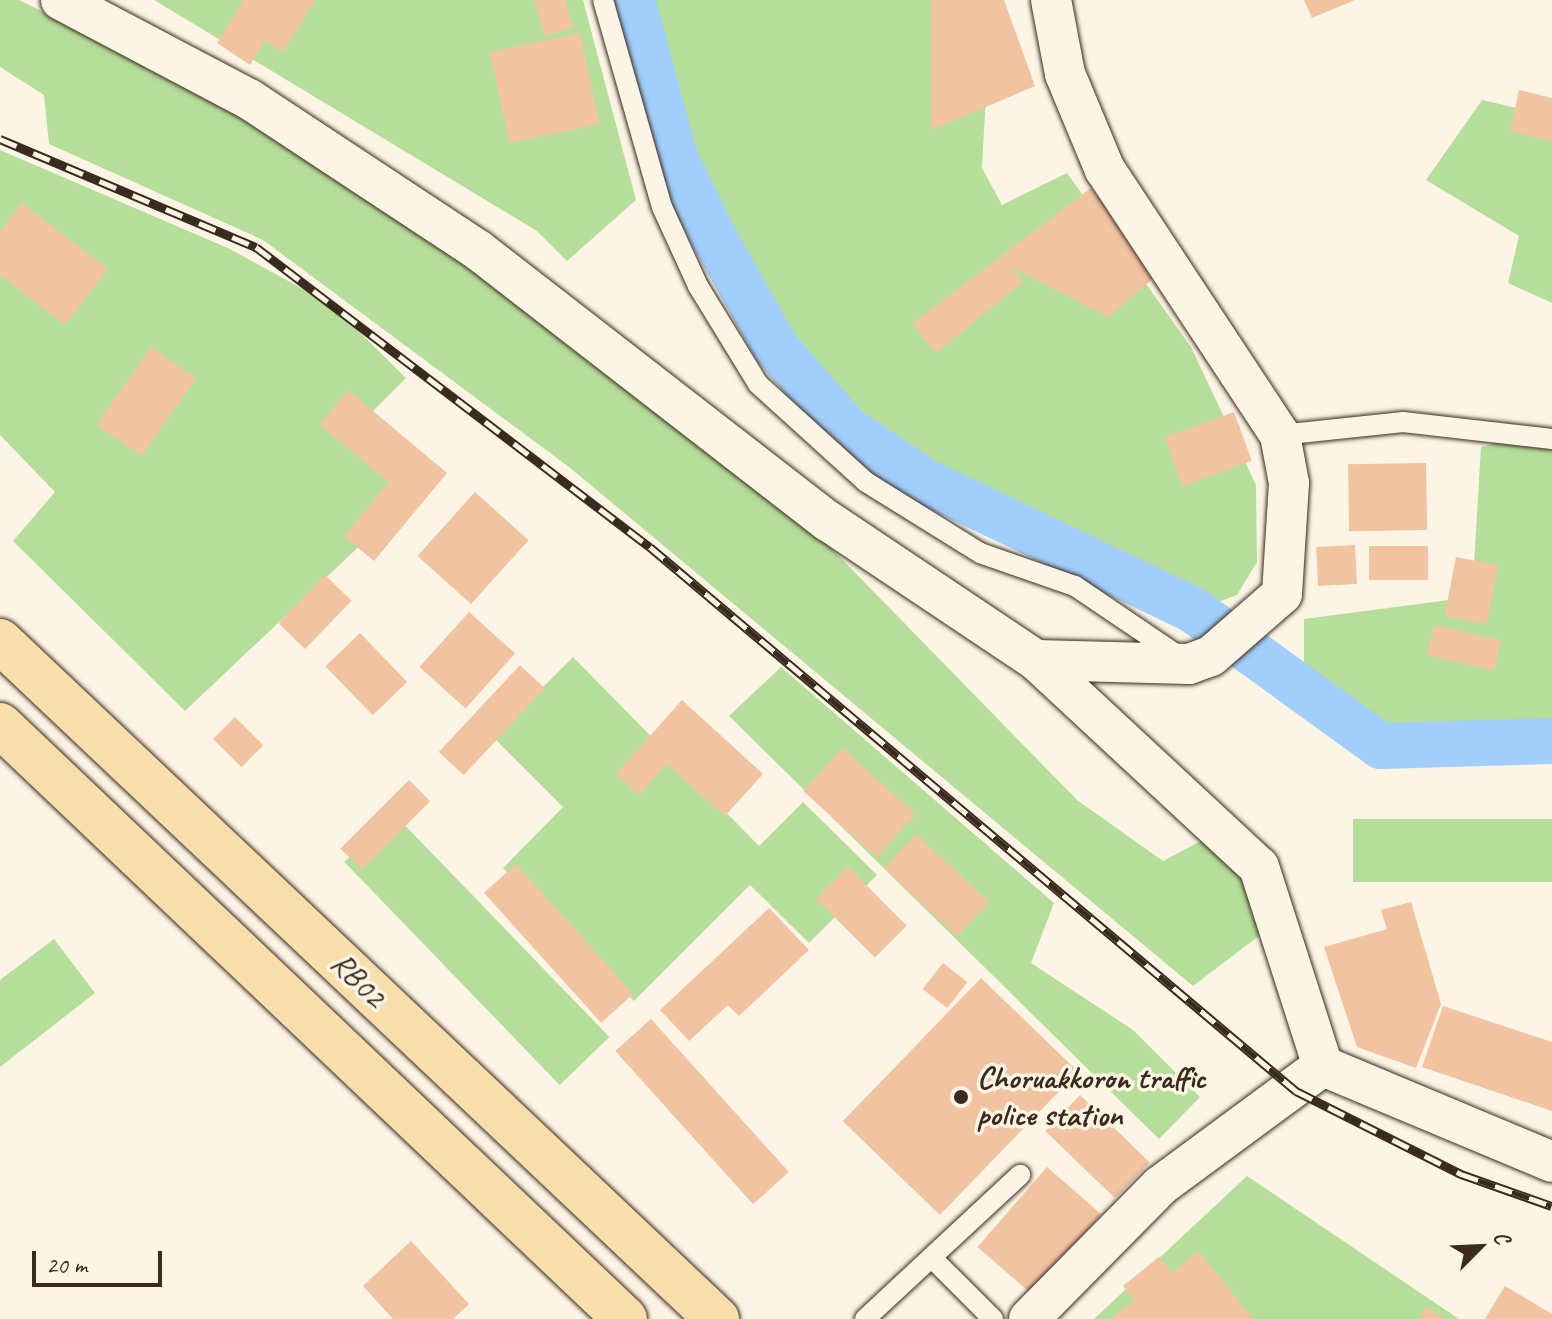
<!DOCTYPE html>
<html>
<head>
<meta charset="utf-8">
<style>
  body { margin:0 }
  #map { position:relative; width:1552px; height:1319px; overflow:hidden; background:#fcf5e5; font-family:Caveat,sans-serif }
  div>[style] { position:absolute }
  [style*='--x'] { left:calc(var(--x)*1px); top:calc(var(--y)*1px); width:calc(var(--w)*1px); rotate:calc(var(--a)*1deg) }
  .green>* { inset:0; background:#b5de9a; transform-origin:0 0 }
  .canal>* { height:46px; margin:-23px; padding:0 23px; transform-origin:23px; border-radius:23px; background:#a1cefb }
  .building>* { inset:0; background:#f2c3a1; transform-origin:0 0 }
  .roads { filter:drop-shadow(0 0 2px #3b2a1e) drop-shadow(0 0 2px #3b2a1e) }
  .lane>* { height:20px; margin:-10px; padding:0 10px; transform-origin:10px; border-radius:10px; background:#fcf5e5 }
  .street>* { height:40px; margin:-20px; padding:0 20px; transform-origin:20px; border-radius:20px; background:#fcf5e5 }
  .highway>* { height:44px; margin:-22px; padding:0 22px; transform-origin:22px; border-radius:22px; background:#f8deab }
  .rail>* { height:9px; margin-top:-4.5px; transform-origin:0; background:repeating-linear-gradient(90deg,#fcf5e5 0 18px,#3b2a1e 0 36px); box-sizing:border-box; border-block:2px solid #3b2a1e }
  .dots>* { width:22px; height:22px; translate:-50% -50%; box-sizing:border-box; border:4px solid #fcf5e5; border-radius:50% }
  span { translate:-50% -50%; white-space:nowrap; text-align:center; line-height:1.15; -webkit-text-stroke:7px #fcf5e5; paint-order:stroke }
  .street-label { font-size:32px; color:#3b2a1e }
  .poi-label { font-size:32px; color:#3b2a1e; font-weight:700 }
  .left { translate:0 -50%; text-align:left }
  .north { position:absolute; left:1440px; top:1207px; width:80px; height:80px; -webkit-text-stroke:6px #fcf5e5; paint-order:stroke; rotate:66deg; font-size:22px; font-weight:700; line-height:32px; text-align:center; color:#3b2a1e }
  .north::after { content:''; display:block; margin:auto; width:28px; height:36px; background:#3b2a1e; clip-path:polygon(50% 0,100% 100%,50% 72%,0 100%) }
  .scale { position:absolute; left:32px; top:1251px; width:130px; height:36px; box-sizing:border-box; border:4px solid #3b2a1e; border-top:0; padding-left:10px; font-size:24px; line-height:28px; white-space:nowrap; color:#3b2a1e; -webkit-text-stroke:6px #fcf5e5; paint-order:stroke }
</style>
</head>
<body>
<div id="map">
  <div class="green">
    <div style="clip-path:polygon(0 0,19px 0,225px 101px,469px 256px,744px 459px,1077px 800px,1163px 861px,1212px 835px,1255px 873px,1264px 932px,1193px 986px,569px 467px,263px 240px,49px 144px,44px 95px,0 67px)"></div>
    <div style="clip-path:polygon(154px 0,583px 0,636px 200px,567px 261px,537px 231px)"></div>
    <div style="clip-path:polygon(643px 0,991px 0,982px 168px,1002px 205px,1067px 173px,1191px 347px,1256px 485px,1257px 562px,1237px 595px,1210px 605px,1144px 576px,936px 472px,859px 419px,784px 339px,722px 230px,689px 151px)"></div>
    <div style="clip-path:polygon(1482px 100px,1552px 116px,1552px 303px,1508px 283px,1519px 236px,1426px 180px)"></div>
    <div style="clip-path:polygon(0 150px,230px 249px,332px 305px,406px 378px,362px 422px,424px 485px,185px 711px,13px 541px,55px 492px,0 435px)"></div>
    <div style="clip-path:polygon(1552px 428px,1552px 730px,1381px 734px,1304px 682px,1304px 619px,1472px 597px,1481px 447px)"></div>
    <div style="clip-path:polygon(573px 657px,759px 846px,803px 802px,877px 875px,809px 943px,750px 885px,634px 1001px,503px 868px,563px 807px,493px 737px)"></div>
    <div style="clip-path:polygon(781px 667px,1054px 903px,1031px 963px,1133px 1030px,1200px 1097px,1159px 1139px,729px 716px)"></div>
    <div style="left:394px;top:814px;width:310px;height:69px;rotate:46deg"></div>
    <div style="left:1552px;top:819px;width:63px;height:199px;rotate:90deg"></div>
    <div style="clip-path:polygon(54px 939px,95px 993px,0 1067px,0 980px)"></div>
    <div style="clip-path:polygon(1247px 1176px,1459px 1319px,1094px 1319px)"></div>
  </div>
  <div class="canal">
    <div style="--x:632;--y:0;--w:164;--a:74.8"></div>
    <div style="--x:675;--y:158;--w:85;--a:64"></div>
    <div style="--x:712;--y:234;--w:131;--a:60.7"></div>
    <div style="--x:776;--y:348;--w:108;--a:48.8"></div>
    <div style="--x:847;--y:429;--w:95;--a:33.9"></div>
    <div style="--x:926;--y:482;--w:296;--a:25.6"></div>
    <div style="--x:1193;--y:610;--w:232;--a:35.9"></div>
    <div style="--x:1381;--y:746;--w:171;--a:-1.7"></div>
  </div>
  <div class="building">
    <div style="clip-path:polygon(244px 0,315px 0,283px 52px,265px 40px,250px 65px,217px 43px)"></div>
    <div style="clip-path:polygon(534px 0,565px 0,573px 27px,545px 36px)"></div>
    <div style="clip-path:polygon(931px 0,1004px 0,1035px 86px,931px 130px)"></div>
    <div style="clip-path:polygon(1304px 0,1355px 0,1312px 18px)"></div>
    <div style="left:580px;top:33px;width:93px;height:92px;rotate:78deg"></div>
    <div style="clip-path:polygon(1519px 90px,1552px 98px,1552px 141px,1510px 131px)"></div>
    <div style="clip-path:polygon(1091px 188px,1161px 272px,1108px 317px,1008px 265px,1023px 282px,936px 353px,912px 324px)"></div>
    <div style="clip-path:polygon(22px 203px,108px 269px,65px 325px,0 275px,0 231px)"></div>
    <div style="left:151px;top:347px;width:55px;height:95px;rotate:35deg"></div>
    <div style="clip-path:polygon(348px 390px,447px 473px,374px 561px,344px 536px,389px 482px,320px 425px)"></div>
    <div style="left:1234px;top:412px;width:52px;height:74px;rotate:70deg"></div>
    <div style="left:1426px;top:463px;width:67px;height:78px;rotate:89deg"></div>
    <div style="left:475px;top:492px;width:72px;height:86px;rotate:42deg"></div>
    <div style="left:1355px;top:545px;width:39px;height:39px;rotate:87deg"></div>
    <div style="left:1369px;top:546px;width:59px;height:34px"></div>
    <div style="left:1456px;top:557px;width:43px;height:60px;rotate:11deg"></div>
    <div style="left:325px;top:575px;width:37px;height:67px;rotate:44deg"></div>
    <div style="left:469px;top:612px;width:62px;height:74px;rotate:42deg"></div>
    <div style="left:1434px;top:625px;width:69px;height:31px;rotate:13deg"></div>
    <div style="left:360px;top:633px;width:68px;height:48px;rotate:46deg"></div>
    <div style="left:520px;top:665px;width:34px;height:119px;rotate:43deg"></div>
    <div style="clip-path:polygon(682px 700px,763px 774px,725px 816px,667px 764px,639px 795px,616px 774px)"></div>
    <div style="left:235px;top:717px;width:40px;height:31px;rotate:45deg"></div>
    <div style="left:842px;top:748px;width:99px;height:58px;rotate:42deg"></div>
    <div style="left:409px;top:780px;width:30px;height:97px;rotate:45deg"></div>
    <div style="left:916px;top:834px;width:100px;height:47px;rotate:43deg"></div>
    <div style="left:516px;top:864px;width:175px;height:43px;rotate:48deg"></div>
    <div style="left:848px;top:867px;width:83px;height:45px;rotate:45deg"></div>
    <div style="clip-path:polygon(1411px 902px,1441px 1004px,1416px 1068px,1357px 1047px,1324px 947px,1387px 929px,1381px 910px)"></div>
    <div style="clip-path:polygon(769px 908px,809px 950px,739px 1016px,728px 1005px,689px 1041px,660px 1010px)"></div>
    <div style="left:943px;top:963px;width:31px;height:33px;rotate:38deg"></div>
    <div style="left:981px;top:978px;width:135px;height:199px;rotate:44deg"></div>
    <div style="clip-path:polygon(1443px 1006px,1552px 1042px,1552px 1111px,1422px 1067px)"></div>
    <div style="left:651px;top:1019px;width:206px;height:48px;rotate:48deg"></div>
    <div style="left:1080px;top:1095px;width:97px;height:50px;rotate:44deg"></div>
    <div style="left:1047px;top:1167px;width:72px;height:106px;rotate:41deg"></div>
    <div style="clip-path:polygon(411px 1241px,469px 1304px,453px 1319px,393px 1319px,363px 1286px)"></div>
    <div style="clip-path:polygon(1198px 1251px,1253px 1319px,1110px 1319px,1134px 1300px,1123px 1286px,1159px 1257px,1172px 1273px)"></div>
    <div style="clip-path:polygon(1505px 1286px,1552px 1314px,1552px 1319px,1485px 1319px)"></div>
    <div style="clip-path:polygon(1426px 1307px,1446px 1319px,1419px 1319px)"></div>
  </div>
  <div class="roads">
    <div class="lane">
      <div style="--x:603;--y:0;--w:215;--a:74.1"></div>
      <div style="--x:662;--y:207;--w:87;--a:65.5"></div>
      <div style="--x:698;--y:286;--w:115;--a:58.5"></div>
      <div style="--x:758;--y:384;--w:146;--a:42.2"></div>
      <div style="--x:866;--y:482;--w:134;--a:31.9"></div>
      <div style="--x:980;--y:553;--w:101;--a:19.2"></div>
      <div style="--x:1075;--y:586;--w:130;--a:34.1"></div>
      <div style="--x:1280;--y:435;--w:124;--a:-6"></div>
      <div style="--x:1403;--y:422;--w:150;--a:6.5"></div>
      <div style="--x:933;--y:1259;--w:85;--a:45"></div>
      <div style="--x:865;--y:1319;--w:212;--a:-42.9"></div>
    </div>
    <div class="street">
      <div style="--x:61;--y:0;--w:212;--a:27.8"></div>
      <div style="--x:249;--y:99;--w:274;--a:33.4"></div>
      <div style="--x:478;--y:250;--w:443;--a:37.8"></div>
      <div style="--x:828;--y:521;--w:250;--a:33.8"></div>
      <div style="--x:1036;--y:660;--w:304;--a:42.9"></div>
      <div style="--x:1259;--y:867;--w:209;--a:72.2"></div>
      <div style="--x:1323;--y:1066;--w:248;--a:22.7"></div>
      <div style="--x:1036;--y:660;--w:153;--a:1.5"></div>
      <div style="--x:1189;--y:664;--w:23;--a:-20"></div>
      <div style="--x:1211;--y:656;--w:94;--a:-41.1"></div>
      <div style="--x:1282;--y:594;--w:111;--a:-86.4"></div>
      <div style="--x:1289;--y:483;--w:49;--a:-100.6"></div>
      <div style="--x:1280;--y:435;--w:318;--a:-123.4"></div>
      <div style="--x:1105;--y:170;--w:104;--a:-112.6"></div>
      <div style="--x:1065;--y:74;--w:75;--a:-100.7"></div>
      <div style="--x:1029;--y:1319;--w:187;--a:-45.4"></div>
      <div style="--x:1160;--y:1186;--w:202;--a:-36.4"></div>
    </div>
    <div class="highway">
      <div style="--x:0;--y:641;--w:987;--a:43.4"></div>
      <div style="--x:0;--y:725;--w:862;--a:43.54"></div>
    </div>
  </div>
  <div class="rail">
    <div style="--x:0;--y:139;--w:278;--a:22.9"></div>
    <div style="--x:256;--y:247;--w:495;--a:37.3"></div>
    <div style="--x:650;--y:547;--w:845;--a:40.1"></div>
    <div style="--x:1296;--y:1091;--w:185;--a:26.7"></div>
    <div style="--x:1461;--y:1174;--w:96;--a:19.4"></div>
  </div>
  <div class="dots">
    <div style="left:961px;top:1097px;background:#3b2a1e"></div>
  </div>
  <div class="street-label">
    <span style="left:358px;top:980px;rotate:45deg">RB02</span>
  </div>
  <div class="poi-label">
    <span class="left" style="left:977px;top:1097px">Choruakkoron traffic<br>police station</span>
  </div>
  <div class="north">С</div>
  <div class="scale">20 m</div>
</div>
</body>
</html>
